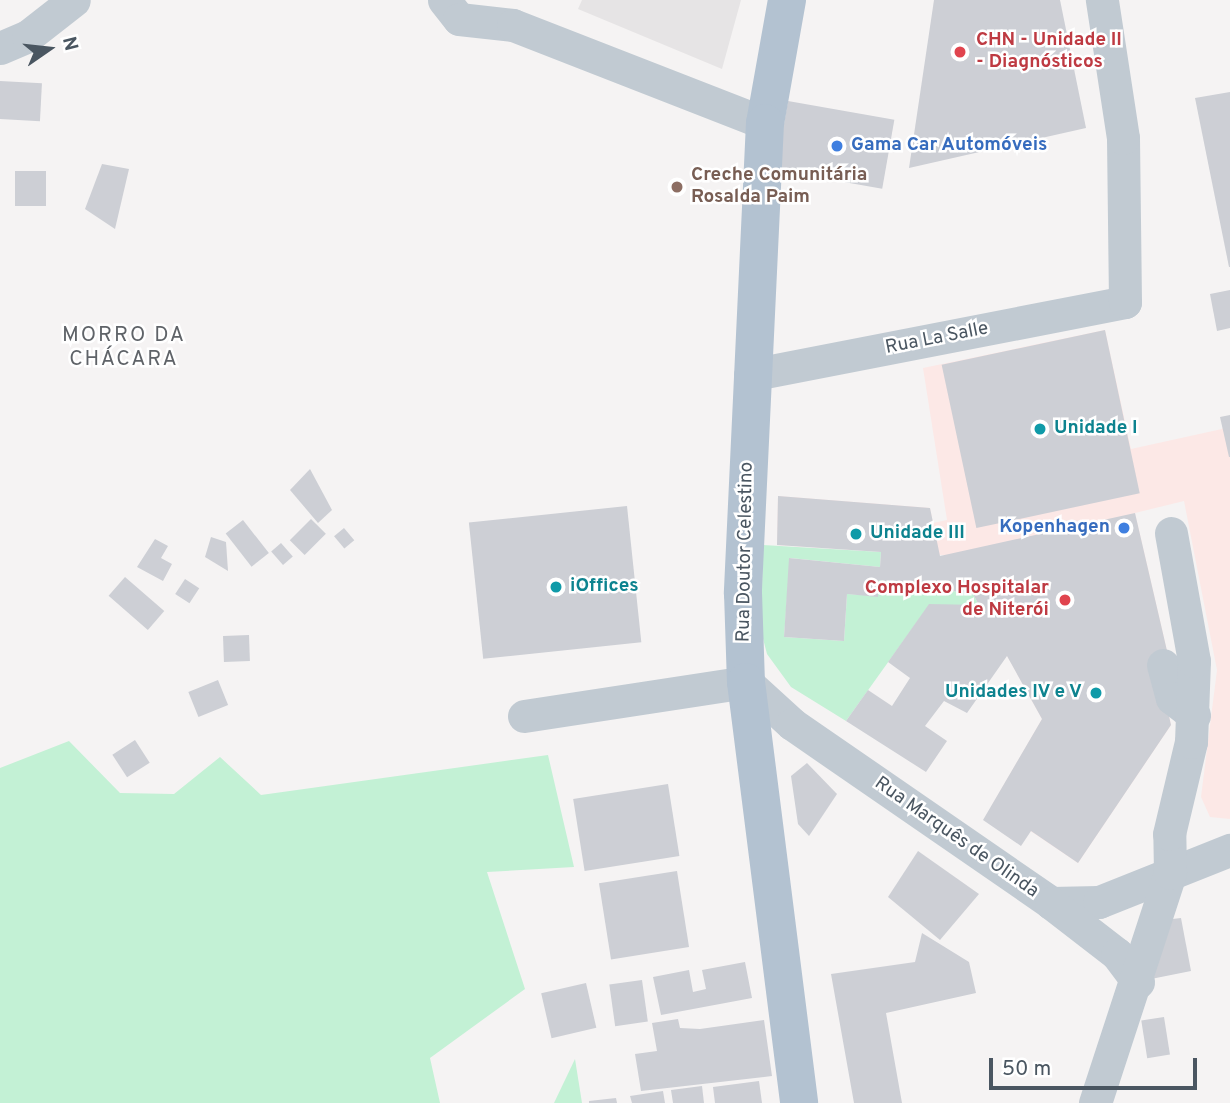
<!DOCTYPE html>
<html>
<head>
<meta charset="utf-8">
<style>
  body { margin:0 }
  #map { position:relative; width:1230px; height:1103px; overflow:hidden; background:#f5f3f3; font-family:Overpass,sans-serif }
  div>[style] { position:absolute }
  [style*='--x'] { left:calc(var(--x)*1px); top:calc(var(--y)*1px); width:calc(var(--w)*1px); rotate:calc(var(--a)*1deg) }
  .education>* { inset:0; background:#e6e4e5 }
  .medical>* { inset:0; background:#fce8e6 }
  .green>* { inset:0; background:#c3f1d5 }
  .building>* { inset:0; background:#cdcfd5; transform-origin:0 0 }
  .minor>* { height:33px; margin:-16.5px; padding:0 16.5px; transform-origin:16.5px; border-radius:16.5px; background:#c1cad2 }
  .major>* { height:38px; margin:-19px; padding:0 19px; transform-origin:19px; border-radius:19px; background:#b3c2d1 }
  .dots>* { width:19px; height:19px; translate:-50% -50%; box-sizing:border-box; border:4px solid #fff; border-radius:50% }
  span { translate:-50% -50%; white-space:nowrap; text-align:center; line-height:1.15; -webkit-text-stroke:5px #fff; paint-order:stroke }
  .health-label { font-size:19px; color:#be3a42; font-weight:700 }
  .left { translate:0 -50%; text-align:left }
  .right { translate:-100% -50%; text-align:right }
  .shop-label { font-size:19px; color:#366cbe; font-weight:700 }
  .education-label { font-size:19px; color:#785e54; font-weight:700 }
  .street-label { font-size:19px; color:#4a5661 }
  .culture-label { font-size:19px; color:#0d838f; font-weight:700 }
  .neighbourhood-label { font-size:21px; color:#5f6368; letter-spacing:2px }
  .north { position:absolute; left:14px; top:14px; width:70px; height:70px; -webkit-text-stroke:5px #fff; paint-order:stroke; rotate:76deg; font-size:19px; font-weight:700; line-height:28px; text-align:center; color:#4a5661 }
  .north::after { content:''; display:block; margin:auto; width:24px; height:32px; background:#4a5661; clip-path:polygon(50% 0,100% 100%,50% 72%,0 100%) }
  .scale { position:absolute; left:989px; top:1058px; width:208px; height:32px; box-sizing:border-box; border:4px solid #4a5661; border-top:0; padding-left:9px; font-size:21px; line-height:24px; white-space:nowrap; color:#4a5661; -webkit-text-stroke:5px #fff; paint-order:stroke }
</style>
</head>
<body>
<div id="map">
  <div class="education">
    <div style="clip-path:polygon(582px 0,741px 0,722px 69px,578px 9px)"></div>
  </div>
  <div class="medical">
    <div style="clip-path:polygon(1105px 330px,1131px 449px,1222px 429px,1230px 415px,1230px 819px,1210px 817px,1201px 797px,1217px 670px,1184px 501px,1135px 513px,1168px 655px,1157px 658px,1171px 725px,1078px 863px,992px 805px,1042px 719px,973px 594px,960px 556px,777px 545px,778px 496px,930px 508px,933px 523px,947px 520px,923px 368px)"></div>
  </div>
  <div class="green">
    <div style="clip-path:polygon(763px 545px,881px 552px,880px 567px,790px 558px,784px 637px,844px 641px,847px 594px,878px 596px,879px 580px,973px 594px,979px 605px,929px 605px,846px 721px,791px 687px,767px 654px,761px 631px)"></div>
    <div style="clip-path:polygon(69px 741px,120px 793px,174px 794px,220px 757px,261px 795px,548px 755px,574px 867px,487px 872px,525px 989px,430px 1058px,440px 1103px,0 1103px,0 768px)"></div>
    <div style="clip-path:polygon(575px 1059px,582px 1103px,554px 1103px)"></div>
  </div>
  <div class="building">
    <div style="clip-path:polygon(934px 0,1060px 0,1086px 128px,909px 168px)"></div>
    <div style="left:0;top:81px;width:42px;height:38px;rotate:3deg"></div>
    <div style="clip-path:polygon(1230px 92px,1230px 267px,1229px 267px,1195px 98px)"></div>
    <div style="left:788px;top:101px;width:108px;height:70px;rotate:10deg"></div>
    <div style="clip-path:polygon(102px 164px,129px 169px,115px 229px,85px 209px)"></div>
    <div style="left:15px;top:171px;width:31px;height:35px"></div>
    <div style="clip-path:polygon(1230px 290px,1230px 328px,1217px 331px,1210px 294px)"></div>
    <div style="left:1105px;top:330px;width:167px;height:167px;rotate:78deg"></div>
    <div style="clip-path:polygon(1230px 415px,1230px 457px,1229px 457px,1220px 417px)"></div>
    <div style="clip-path:polygon(310px 469px,332px 510px,318px 523px,290px 490px)"></div>
    <div style="clip-path:polygon(778px 496px,930px 508px,940px 556px,1135px 513px,1168px 655px,1156px 658px,1171px 725px,1078px 863px,1031px 831px,1021px 846px,983px 820px,1042px 719px,1007px 656px,967px 713px,944px 701px,925px 726px,947px 741px,926px 772px,846px 721px,868px 690px,892px 706px,910px 678px,888px 662px,929px 604px,979px 605px,973px 594px,879px 580px,878px 597px,847px 594px,844px 641px,784px 637px,789px 558px,880px 567px,881px 552px,777px 545px)"></div>
    <div style="left:627px;top:506px;width:137px;height:159px;rotate:84deg"></div>
    <div style="left:311px;top:519px;width:21px;height:30px;rotate:45deg"></div>
    <div style="left:243px;top:520px;width:42px;height:22px;rotate:52deg"></div>
    <div style="left:344px;top:528px;width:16px;height:13px;rotate:50deg"></div>
    <div style="clip-path:polygon(211px 537px,226px 542px,228px 571px,205px 557px)"></div>
    <div style="clip-path:polygon(155px 539px,168px 546px,161px 558px,172px 564px,163px 581px,137px 567px)"></div>
    <div style="left:281px;top:543px;width:18px;height:13px;rotate:49deg"></div>
    <div style="left:125px;top:577px;width:52px;height:25px;rotate:41deg"></div>
    <div style="left:185px;top:579px;width:17px;height:18px;rotate:33deg"></div>
    <div style="left:249px;top:635px;width:26px;height:26px;rotate:88deg"></div>
    <div style="left:218px;top:680px;width:27px;height:32px;rotate:68deg"></div>
    <div style="left:135px;top:740px;width:27px;height:27px;rotate:57deg"></div>
    <div style="clip-path:polygon(807px 763px,837px 794px,809px 836px,798px 824px,791px 776px)"></div>
    <div style="left:668px;top:784px;width:73px;height:96px;rotate:81deg"></div>
    <div style="clip-path:polygon(918px 851px,979px 894px,940px 940px,888px 897px)"></div>
    <div style="left:677px;top:871px;width:77px;height:79px;rotate:81deg"></div>
    <div style="clip-path:polygon(1181px 918px,1191px 971px,1151px 979px,1164px 920px)"></div>
    <div style="clip-path:polygon(922px 933px,969px 962px,976px 993px,886px 1013px,902px 1103px,854px 1103px,831px 974px,915px 962px)"></div>
    <div style="clip-path:polygon(745px 962px,752px 998px,661px 1015px,653px 977px,689px 970px,693px 992px,706px 989px,702px 970px)"></div>
    <div style="left:642px;top:980px;width:42px;height:33px;rotate:82deg"></div>
    <div style="left:586px;top:983px;width:46px;height:46px;rotate:77deg"></div>
    <div style="left:1164px;top:1017px;width:38px;height:23px;rotate:81deg"></div>
    <div style="clip-path:polygon(678px 1019px,680px 1028px,700px 1029px,764px 1020px,772px 1076px,641px 1091px,635px 1054px,657px 1051px,652px 1023px)"></div>
    <div style="clip-path:polygon(759px 1081px,762px 1103px,715px 1103px,713px 1087px)"></div>
    <div style="clip-path:polygon(702px 1086px,704px 1103px,673px 1103px,671px 1090px)"></div>
    <div style="clip-path:polygon(663px 1091px,665px 1103px,632px 1103px,630px 1096px)"></div>
    <div style="clip-path:polygon(616px 1098px,617px 1103px,589px 1103px,589px 1101px)"></div>
  </div>
  <div class="minor">
    <div style="--x:444;--y:0;--w:24;--a:52"></div>
    <div style="--x:459;--y:19;--w:54;--a:6.3"></div>
    <div style="--x:513;--y:25;--w:270;--a:21.3"></div>
    <div style="--x:0;--y:48;--w:30;--a:-23"></div>
    <div style="--x:28;--y:36;--w:58;--a:-38"></div>
    <div style="--x:750;--y:375;--w:382;--a:-11"></div>
    <div style="--x:1125;--y:302;--w:164;--a:-90.7"></div>
    <div style="--x:1123;--y:138;--w:140;--a:-98.7"></div>
    <div style="--x:1163;--y:665;--w:34;--a:75"></div>
    <div style="--x:1172;--y:698;--w:28;--a:38"></div>
    <div style="--x:524;--y:716;--w:225;--a:-8.7"></div>
    <div style="--x:746;--y:682;--w:62;--a:42.4"></div>
    <div style="--x:792;--y:724;--w:315;--a:34.6"></div>
    <div style="--x:1051;--y:903;--w:48;--a:-1.2"></div>
    <div style="--x:1099;--y:902;--w:141;--a:-21.7"></div>
    <div style="--x:1051;--y:903;--w:83;--a:37.7"></div>
    <div style="--x:1117;--y:954;--w:35;--a:53"></div>
    <div style="--x:1095;--y:1103;--w:242;--a:-71.9"></div>
    <div style="--x:1170;--y:873;--w:39;--a:-91"></div>
    <div style="--x:1169;--y:834;--w:95;--a:-76.6"></div>
    <div style="--x:1191;--y:742;--w:81;--a:-87.9"></div>
    <div style="--x:1194;--y:661;--w:130;--a:-100.2"></div>
  </div>
  <div class="major">
    <div style="--x:787;--y:0;--w:125;--a:100.1"></div>
    <div style="--x:765;--y:123;--w:471;--a:92.7"></div>
    <div style="--x:743;--y:593;--w:89;--a:88.1"></div>
    <div style="--x:746;--y:682;--w:424;--a:82.8"></div>
  </div>
  <div class="dots">
    <div style="left:960px;top:52px;background:#e0444e"></div>
    <div style="left:837px;top:146px;background:#3f7fe0"></div>
    <div style="left:677px;top:187px;background:#8d6e63"></div>
    <div style="left:1040px;top:429px;background:#0f9aa8"></div>
    <div style="left:1124px;top:528px;background:#3f7fe0"></div>
    <div style="left:856px;top:534px;background:#0f9aa8"></div>
    <div style="left:556px;top:587px;background:#0f9aa8"></div>
    <div style="left:1065px;top:600px;background:#e0444e"></div>
    <div style="left:1096px;top:693px;background:#0f9aa8"></div>
  </div>
  <div class="health-label">
    <span class="left" style="left:976px;top:52px">CHN - Unidade II<br>- Diagnósticos</span>
    <span class="right" style="left:1049px;top:600px">Complexo Hospitalar<br>de Niterói</span>
  </div>
  <div class="shop-label">
    <span class="left" style="left:851px;top:146px">Gama Car Automóveis</span>
    <span class="right" style="left:1110px;top:528px">Kopenhagen</span>
  </div>
  <div class="education-label">
    <span class="left" style="left:691px;top:187px">Creche Comunitária<br>Rosalda Paim</span>
  </div>
  <div class="street-label">
    <span style="left:937px;top:339px;rotate:-11deg">Rua La Salle</span>
    <span style="left:746px;top:552px;rotate:-89deg">Rua Doutor Celestino</span>
    <span style="left:956px;top:838px;rotate:35deg">Rua Marquês de Olinda</span>
  </div>
  <div class="culture-label">
    <span class="left" style="left:1054px;top:429px">Unidade I</span>
    <span class="left" style="left:870px;top:534px">Unidade III</span>
    <span class="left" style="left:570px;top:587px">iOffices</span>
    <span class="right" style="left:1082px;top:693px">Unidades IV e V</span>
  </div>
  <div class="neighbourhood-label">
    <span style="left:124px;top:348px">MORRO DA<br>CHÁCARA</span>
  </div>
  <div class="north">N</div>
  <div class="scale">50 m</div>
</div>
</body>
</html>
